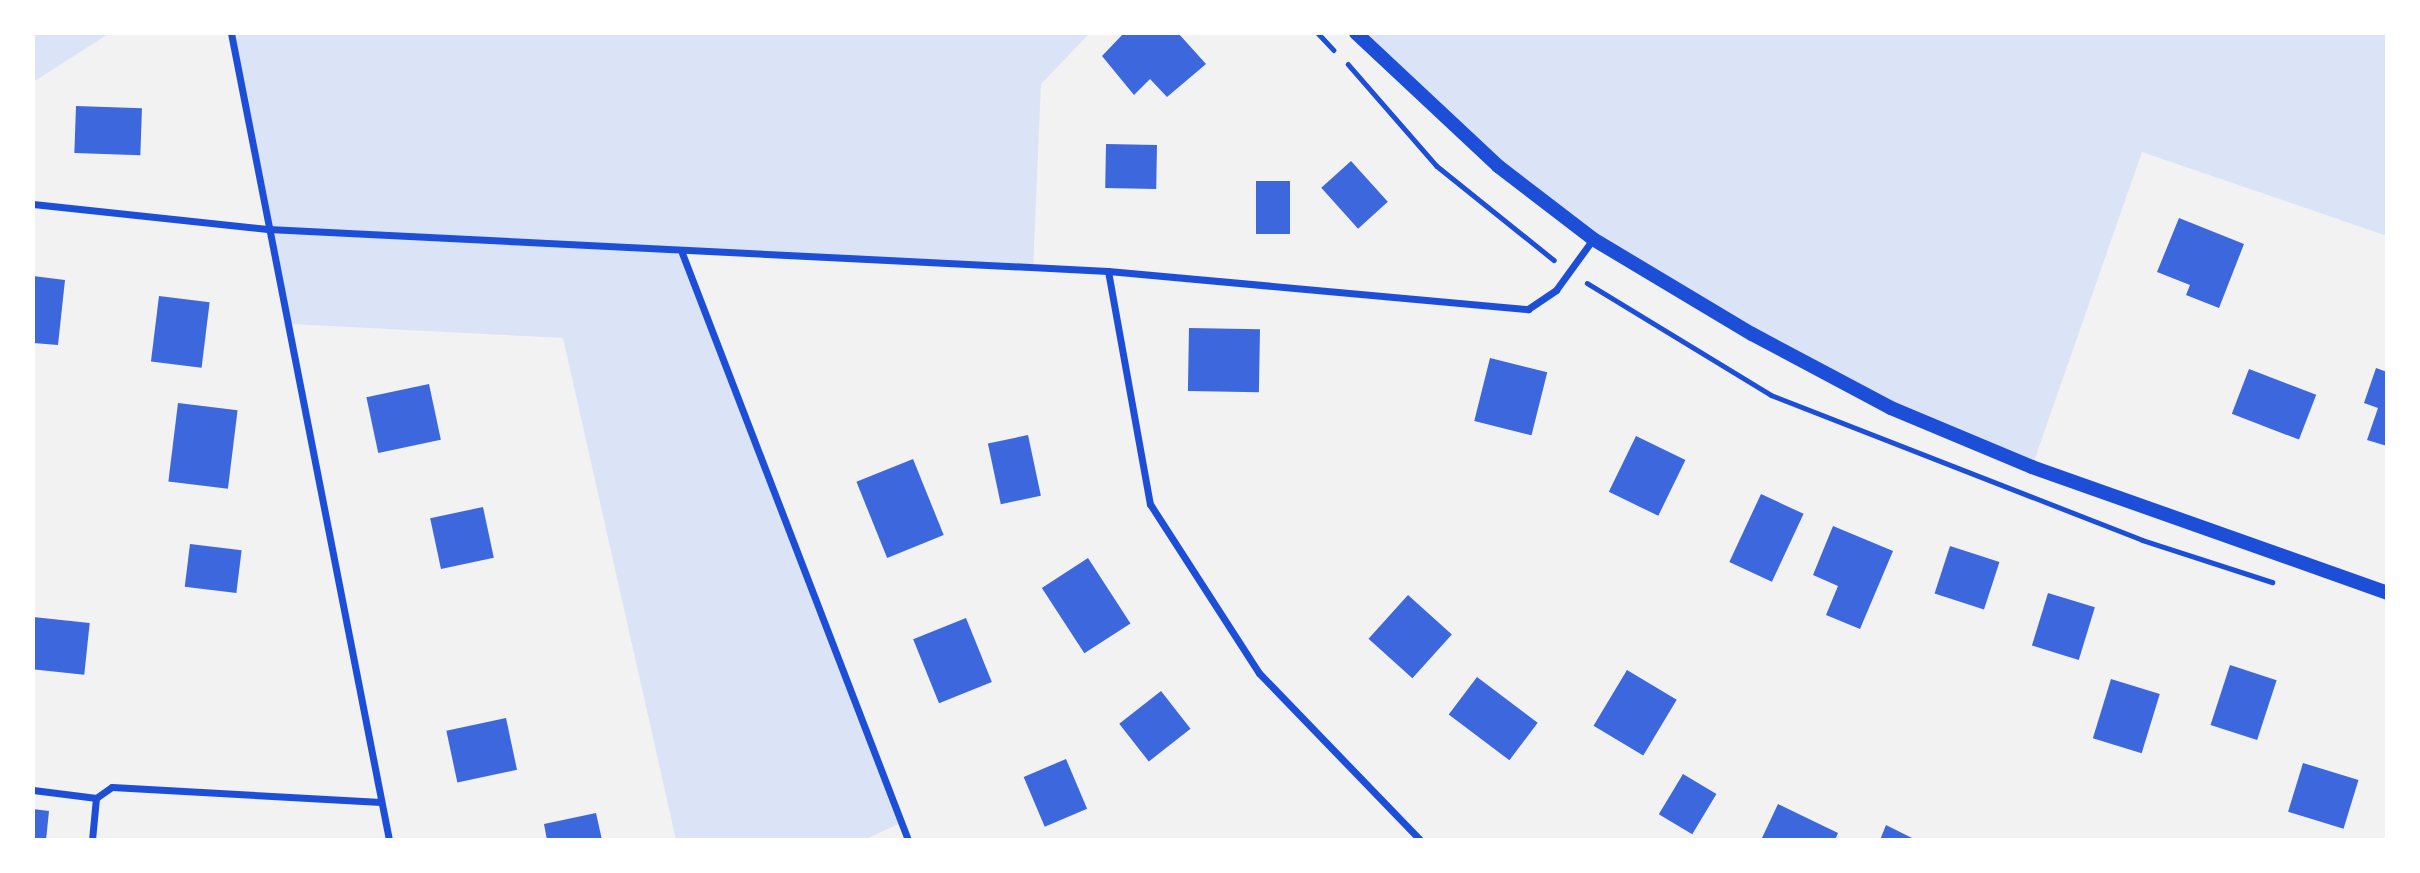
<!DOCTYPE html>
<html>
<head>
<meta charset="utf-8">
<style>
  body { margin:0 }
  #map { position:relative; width:2420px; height:873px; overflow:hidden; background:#f2f2f2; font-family:"Roboto Condensed",sans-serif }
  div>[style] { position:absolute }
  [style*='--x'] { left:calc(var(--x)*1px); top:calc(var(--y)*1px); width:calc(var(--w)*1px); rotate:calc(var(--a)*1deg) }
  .green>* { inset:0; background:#dbe4f7 }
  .building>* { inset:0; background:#3d67dc; transform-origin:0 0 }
  .path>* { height:4.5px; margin:-2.25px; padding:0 2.25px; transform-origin:2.25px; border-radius:2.25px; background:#1d4ed8 }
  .minor>* { height:7px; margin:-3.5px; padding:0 3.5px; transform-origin:3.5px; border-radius:3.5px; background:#1d4ed8 }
  .secondary>* { height:14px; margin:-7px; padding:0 7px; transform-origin:7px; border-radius:7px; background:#1d4ed8 }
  span { translate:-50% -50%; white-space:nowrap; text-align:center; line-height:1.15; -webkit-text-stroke:5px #fff; paint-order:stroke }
  .frame { position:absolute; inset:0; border:35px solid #fff; pointer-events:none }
</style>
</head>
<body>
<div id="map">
  <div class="green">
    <div style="clip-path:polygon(33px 33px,110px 33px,33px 82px)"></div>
    <div style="clip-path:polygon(231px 33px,1090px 33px,1041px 84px,1033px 271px,683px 253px,901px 823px,864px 840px,676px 840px,563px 338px,290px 324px)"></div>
    <div style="clip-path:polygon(1356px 33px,2387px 33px,2387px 236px,2142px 152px,2032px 467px,1891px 408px,1593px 239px)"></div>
  </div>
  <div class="building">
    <div style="clip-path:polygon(1124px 33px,1178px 33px,1206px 64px,1167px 97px,1150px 79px,1134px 95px,1102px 56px)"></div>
    <div style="left:76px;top:106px;width:66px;height:47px;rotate:2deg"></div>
    <div style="left:1106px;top:144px;width:51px;height:44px;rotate:1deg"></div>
    <div style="left:1351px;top:161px;width:55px;height:40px;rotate:48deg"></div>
    <div style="left:1256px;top:181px;width:34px;height:53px"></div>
    <div style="clip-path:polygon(2179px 218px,2244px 244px,2219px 308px,2186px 295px,2190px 285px,2157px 272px)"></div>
    <div style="clip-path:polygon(33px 276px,65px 280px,58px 345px,33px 343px)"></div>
    <div style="left:159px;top:296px;width:51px;height:66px;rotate:7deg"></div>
    <div style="left:1189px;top:328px;width:71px;height:63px;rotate:1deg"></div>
    <div style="left:1490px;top:358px;width:59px;height:65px;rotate:14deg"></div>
    <div style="clip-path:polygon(2376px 368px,2387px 372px,2387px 446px,2367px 440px,2378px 408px,2364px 403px)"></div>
    <div style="left:2249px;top:369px;width:72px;height:48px;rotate:21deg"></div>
    <div style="left:429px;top:384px;width:57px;height:64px;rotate:78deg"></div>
    <div style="left:178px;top:403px;width:60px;height:79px;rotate:7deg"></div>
    <div style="left:1028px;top:435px;width:62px;height:41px;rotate:78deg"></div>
    <div style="left:1636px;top:436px;width:55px;height:62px;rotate:26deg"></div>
    <div style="left:913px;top:459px;width:82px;height:61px;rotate:68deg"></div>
    <div style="left:1761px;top:494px;width:47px;height:75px;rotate:25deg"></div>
    <div style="left:483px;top:507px;width:52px;height:54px;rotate:78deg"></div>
    <div style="clip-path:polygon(1833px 526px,1893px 551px,1860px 629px,1826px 615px,1838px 586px,1813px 575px)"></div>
    <div style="left:190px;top:544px;width:52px;height:43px;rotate:7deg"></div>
    <div style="left:1950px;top:546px;width:52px;height:50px;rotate:18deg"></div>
    <div style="left:1088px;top:558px;width:78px;height:55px;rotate:57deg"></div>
    <div style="left:2048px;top:593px;width:49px;height:55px;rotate:17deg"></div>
    <div style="left:1408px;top:595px;width:59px;height:59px;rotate:42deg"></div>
    <div style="left:33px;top:617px;width:57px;height:52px;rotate:6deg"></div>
    <div style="left:966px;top:618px;width:69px;height:57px;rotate:68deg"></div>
    <div style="left:2230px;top:665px;width:49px;height:63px;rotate:18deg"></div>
    <div style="left:1627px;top:670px;width:58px;height:65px;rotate:31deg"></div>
    <div style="left:1477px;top:677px;width:76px;height:47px;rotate:37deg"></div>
    <div style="left:2111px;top:679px;width:51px;height:62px;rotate:17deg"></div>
    <div style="left:1161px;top:691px;width:48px;height:53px;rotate:52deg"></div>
    <div style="left:506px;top:718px;width:53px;height:61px;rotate:78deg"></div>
    <div style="left:1066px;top:759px;width:54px;height:46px;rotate:67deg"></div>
    <div style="left:2303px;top:763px;width:58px;height:51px;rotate:17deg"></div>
    <div style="left:1683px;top:774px;width:39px;height:47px;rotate:31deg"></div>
    <div style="clip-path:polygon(1778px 804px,1838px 833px,1835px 840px,1761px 840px)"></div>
    <div style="clip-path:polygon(33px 809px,49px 811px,46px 840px,33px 840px)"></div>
    <div style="clip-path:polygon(596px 813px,602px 840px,547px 840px,544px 824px)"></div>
    <div style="clip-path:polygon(1886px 825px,1916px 840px,1880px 840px)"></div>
  </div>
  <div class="path">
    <div style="--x:1318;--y:33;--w:23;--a:47"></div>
    <div style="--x:1348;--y:64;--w:135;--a:48.9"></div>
    <div style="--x:1437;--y:166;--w:150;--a:38.8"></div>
    <div style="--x:1587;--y:283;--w:215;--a:31.3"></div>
    <div style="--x:1771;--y:395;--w:398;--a:21.3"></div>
    <div style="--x:2142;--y:540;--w:137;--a:17.9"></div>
  </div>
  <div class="minor">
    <div style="--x:231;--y:33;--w:822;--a:78.92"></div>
    <div style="--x:33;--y:204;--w:236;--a:6.1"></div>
    <div style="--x:268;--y:229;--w:841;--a:2.86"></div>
    <div style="--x:1108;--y:271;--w:422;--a:5.2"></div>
    <div style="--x:1528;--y:309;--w:34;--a:-34"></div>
    <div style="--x:1556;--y:290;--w:63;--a:-54"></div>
    <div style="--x:682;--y:253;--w:629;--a:68.94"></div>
    <div style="--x:1108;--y:271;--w:237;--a:79.8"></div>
    <div style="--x:1150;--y:504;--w:201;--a:57.2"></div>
    <div style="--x:1259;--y:673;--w:232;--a:46"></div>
    <div style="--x:33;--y:790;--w:64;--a:7.2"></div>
    <div style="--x:92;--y:840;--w:42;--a:-84.6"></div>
    <div style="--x:96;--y:798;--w:19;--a:-35"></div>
    <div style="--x:112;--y:787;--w:269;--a:3.2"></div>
  </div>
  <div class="secondary">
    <div style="--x:1356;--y:33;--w:195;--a:43.1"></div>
    <div style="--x:1498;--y:166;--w:120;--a:37.5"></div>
    <div style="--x:1593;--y:239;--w:185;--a:30.9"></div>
    <div style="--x:1752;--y:334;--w:157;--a:28"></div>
    <div style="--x:1891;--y:408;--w:153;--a:22.7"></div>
    <div style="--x:2032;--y:467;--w:377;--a:19.5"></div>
  </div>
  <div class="frame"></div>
</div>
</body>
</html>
